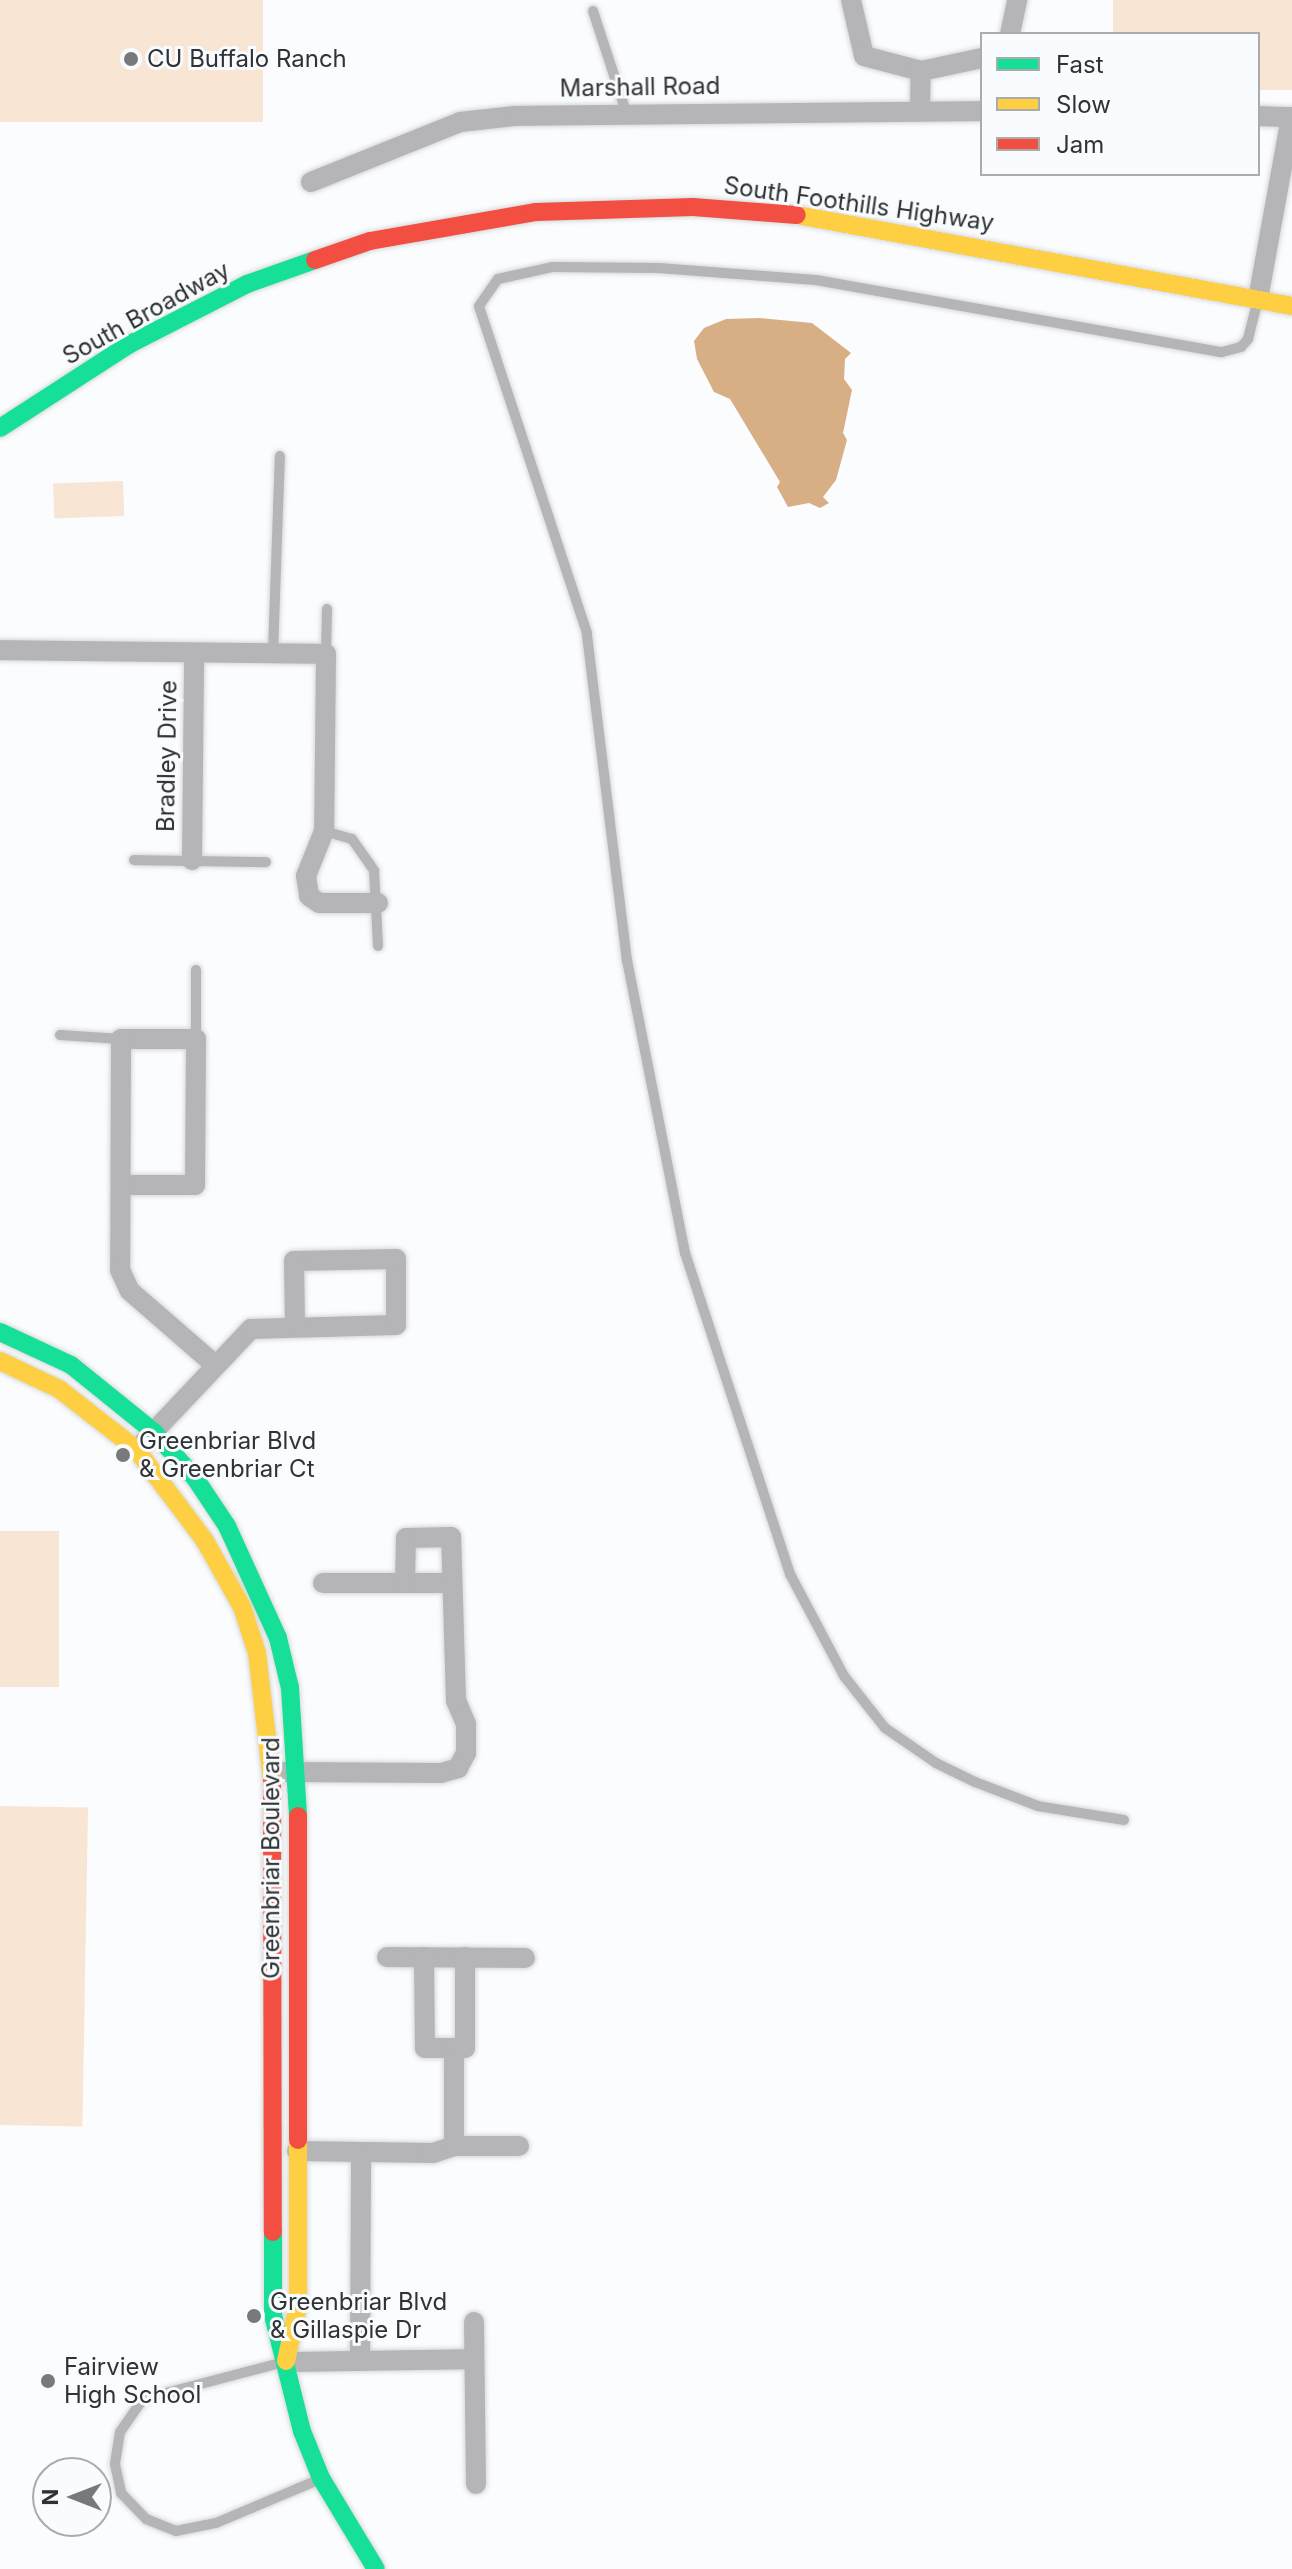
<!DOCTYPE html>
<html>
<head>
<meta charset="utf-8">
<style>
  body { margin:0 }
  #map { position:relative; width:1292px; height:2569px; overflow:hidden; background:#fafcfe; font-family:Inter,sans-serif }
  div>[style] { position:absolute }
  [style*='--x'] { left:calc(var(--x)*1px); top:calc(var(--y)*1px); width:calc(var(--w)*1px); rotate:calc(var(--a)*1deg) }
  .green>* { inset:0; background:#f9e5d4; transform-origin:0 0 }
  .water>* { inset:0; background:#d8ae85 }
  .roads { filter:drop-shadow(0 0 2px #d7d8d9) drop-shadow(0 0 2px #d7d8d9) }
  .lane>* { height:10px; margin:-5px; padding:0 5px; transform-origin:5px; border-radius:5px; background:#b5b5b7 }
  .street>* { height:20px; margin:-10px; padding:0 10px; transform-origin:10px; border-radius:10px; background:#b5b5b7 }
  .fast>* { height:18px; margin:-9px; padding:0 9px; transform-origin:9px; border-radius:9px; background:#16e098 }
  .slow>* { height:18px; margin:-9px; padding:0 9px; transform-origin:9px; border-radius:9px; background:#ffcf43 }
  .jam>* { height:18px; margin:-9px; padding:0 9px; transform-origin:9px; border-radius:9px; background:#f24e42 }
  .dots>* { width:22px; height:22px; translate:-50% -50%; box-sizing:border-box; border:4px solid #f9fcff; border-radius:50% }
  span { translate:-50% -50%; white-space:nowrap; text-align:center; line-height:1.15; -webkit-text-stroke:6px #f9fcff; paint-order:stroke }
  .poi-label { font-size:24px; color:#313233 }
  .left { translate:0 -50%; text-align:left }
  .street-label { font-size:24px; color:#313233 }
  .legend { position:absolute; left:980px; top:32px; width:280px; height:144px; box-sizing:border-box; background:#f9fcff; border:2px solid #a9abad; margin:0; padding:10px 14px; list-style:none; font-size:24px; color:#313233 }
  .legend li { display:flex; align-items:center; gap:16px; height:40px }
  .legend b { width:40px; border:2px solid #a9abad }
  .north { position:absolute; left:32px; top:2457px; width:80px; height:80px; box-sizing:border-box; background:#f9fcff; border:2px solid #a9abad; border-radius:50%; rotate:270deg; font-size:22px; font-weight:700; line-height:32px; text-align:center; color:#313233 }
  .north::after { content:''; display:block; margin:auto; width:28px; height:36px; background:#77797a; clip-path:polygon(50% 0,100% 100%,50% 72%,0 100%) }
</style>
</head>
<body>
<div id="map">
  <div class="green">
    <div style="left:0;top:0;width:263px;height:122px"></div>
    <div style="clip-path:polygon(1113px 0,1292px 0,1292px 90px,1258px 90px,1258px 34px,1113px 34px)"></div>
    <div style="left:123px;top:481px;width:35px;height:70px;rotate:88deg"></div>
    <div style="left:0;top:1531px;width:59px;height:156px"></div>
    <div style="left:0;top:1806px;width:88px;height:319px;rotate:1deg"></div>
  </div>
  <div class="water">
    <div style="clip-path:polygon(760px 318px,812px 323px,851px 353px,845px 359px,844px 379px,852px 390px,843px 433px,847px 440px,836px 480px,823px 497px,829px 503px,820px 508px,809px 503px,788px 507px,777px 487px,780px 482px,730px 399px,714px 392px,697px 359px,694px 341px,704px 328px,726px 319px)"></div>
  </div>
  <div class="roads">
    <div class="lane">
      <div style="--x:593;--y:11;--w:109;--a:71.9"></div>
      <div style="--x:273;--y:653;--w:197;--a:-88"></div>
      <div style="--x:326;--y:654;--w:45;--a:-88.7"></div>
      <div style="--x:324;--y:831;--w:29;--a:16"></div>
      <div style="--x:352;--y:839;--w:39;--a:55"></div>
      <div style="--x:374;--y:871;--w:75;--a:86.9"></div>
      <div style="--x:134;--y:860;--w:132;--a:0.9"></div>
      <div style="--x:60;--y:1035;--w:61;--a:3.8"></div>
      <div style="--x:196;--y:1039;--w:69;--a:-90"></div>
      <div style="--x:1124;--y:1820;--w:87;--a:-170.8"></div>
      <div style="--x:1038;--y:1806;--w:67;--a:-159.1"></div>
      <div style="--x:975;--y:1782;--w:43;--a:-154"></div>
      <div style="--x:936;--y:1763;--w:62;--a:-145.5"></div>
      <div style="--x:885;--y:1728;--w:66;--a:-128.3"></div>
      <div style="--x:844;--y:1676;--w:115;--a:-117.9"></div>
      <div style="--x:790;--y:1574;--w:338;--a:-108.1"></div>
      <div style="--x:685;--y:1253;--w:298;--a:-101.2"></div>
      <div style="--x:627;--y:961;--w:330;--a:-97"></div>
      <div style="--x:587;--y:633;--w:344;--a:-108.3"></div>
      <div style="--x:479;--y:306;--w:33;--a:-55"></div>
      <div style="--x:498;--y:279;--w:55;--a:-12.5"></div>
      <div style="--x:552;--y:267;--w:107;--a:0.5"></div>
      <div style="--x:659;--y:268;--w:157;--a:4.4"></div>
      <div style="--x:816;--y:280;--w:412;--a:10.1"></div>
      <div style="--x:1222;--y:352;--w:20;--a:-15"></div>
      <div style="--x:1241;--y:347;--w:11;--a:-49"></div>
      <div style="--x:1248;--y:339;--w:34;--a:-76"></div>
      <div style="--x:284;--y:2362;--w:146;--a:165.3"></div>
      <div style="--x:143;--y:2399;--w:40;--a:124.9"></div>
      <div style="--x:120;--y:2432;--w:32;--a:99"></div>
      <div style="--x:115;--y:2464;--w:30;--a:78"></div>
      <div style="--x:121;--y:2493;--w:36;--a:46"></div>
      <div style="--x:146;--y:2519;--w:32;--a:22"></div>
      <div style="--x:176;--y:2531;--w:41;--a:-11.3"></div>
      <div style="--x:216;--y:2523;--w:111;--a:-22.9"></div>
    </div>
    <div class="street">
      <div style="--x:851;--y:0;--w:57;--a:76.9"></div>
      <div style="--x:864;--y:56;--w:59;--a:14.7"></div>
      <div style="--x:921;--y:71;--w:62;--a:-12"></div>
      <div style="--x:1010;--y:34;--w:35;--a:-78"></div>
      <div style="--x:920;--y:110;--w:39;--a:-89"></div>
      <div style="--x:1258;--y:116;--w:34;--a:2"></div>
      <div style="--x:311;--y:182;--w:161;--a:-21.9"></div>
      <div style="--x:460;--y:122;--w:55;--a:-6.2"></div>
      <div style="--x:515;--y:116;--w:467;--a:-0.6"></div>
      <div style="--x:1258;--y:299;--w:185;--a:-79.7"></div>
      <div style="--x:0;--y:650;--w:326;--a:0.7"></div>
      <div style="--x:326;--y:654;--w:177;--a:90.6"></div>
      <div style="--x:324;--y:831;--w:48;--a:111.8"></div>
      <div style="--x:306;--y:876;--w:20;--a:81"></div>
      <div style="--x:309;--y:896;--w:12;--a:35"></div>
      <div style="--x:319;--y:903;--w:59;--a:0"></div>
      <div style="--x:192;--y:860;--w:207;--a:-89.4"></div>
      <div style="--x:122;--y:1185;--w:73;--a:0"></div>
      <div style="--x:195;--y:1185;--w:146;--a:-89.6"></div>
      <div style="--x:196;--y:1039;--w:75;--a:180"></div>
      <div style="--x:121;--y:1039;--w:231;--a:90.2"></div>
      <div style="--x:120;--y:1270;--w:23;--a:65"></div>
      <div style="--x:130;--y:1291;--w:113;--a:41"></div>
      <div style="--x:144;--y:1442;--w:156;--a:-46.6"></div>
      <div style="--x:251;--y:1329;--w:145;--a:-1.6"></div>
      <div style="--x:396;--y:1325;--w:66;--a:-90"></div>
      <div style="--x:396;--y:1259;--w:102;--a:178.9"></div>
      <div style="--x:294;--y:1261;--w:63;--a:89.1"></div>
      <div style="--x:323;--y:1583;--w:129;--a:0"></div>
      <div style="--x:284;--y:1772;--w:157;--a:0.4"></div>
      <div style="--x:441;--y:1773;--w:18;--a:-16"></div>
      <div style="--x:458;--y:1768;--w:17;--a:-62"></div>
      <div style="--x:466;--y:1753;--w:29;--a:-90"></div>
      <div style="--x:466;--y:1724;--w:25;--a:-113"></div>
      <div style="--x:456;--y:1701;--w:164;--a:-91.7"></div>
      <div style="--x:451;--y:1537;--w:45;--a:178.7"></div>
      <div style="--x:406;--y:1538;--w:45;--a:91.3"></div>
      <div style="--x:387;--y:1957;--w:138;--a:0.4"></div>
      <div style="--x:424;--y:1957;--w:91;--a:89.4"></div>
      <div style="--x:425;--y:2048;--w:29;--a:0"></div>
      <div style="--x:454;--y:2146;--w:98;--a:-90"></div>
      <div style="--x:454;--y:2048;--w:11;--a:0"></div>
      <div style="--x:465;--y:2048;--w:91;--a:-90"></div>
      <div style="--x:297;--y:2151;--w:136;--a:0.8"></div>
      <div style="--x:433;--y:2153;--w:22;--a:-18"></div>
      <div style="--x:454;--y:2146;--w:65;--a:0"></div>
      <div style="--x:474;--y:2322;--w:162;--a:89.3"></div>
      <div style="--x:360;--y:2359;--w:205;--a:-89.7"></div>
      <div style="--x:286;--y:2362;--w:187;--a:-0.9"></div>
    </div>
    <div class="fast">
      <div style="--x:0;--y:428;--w:155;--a:-32.9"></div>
      <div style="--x:130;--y:344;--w:131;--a:-27.1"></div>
      <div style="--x:247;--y:284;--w:72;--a:-19.4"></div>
      <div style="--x:0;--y:1332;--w:78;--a:24.9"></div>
      <div style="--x:71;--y:1365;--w:107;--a:38.9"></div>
      <div style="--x:154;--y:1432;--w:62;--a:48.3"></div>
      <div style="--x:195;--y:1478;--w:58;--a:56.3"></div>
      <div style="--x:227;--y:1526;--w:123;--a:65.5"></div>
      <div style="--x:278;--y:1638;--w:51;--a:76.5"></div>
      <div style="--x:290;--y:1688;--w:128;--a:86.4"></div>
      <div style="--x:273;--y:2232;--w:83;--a:90"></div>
      <div style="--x:273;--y:2315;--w:120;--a:76"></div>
      <div style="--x:302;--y:2431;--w:51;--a:68"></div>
      <div style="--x:321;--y:2478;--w:106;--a:58.9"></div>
    </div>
    <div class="slow">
      <div style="--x:797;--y:215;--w:503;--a:10.42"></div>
      <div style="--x:0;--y:1361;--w:65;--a:25.4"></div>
      <div style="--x:59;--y:1389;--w:98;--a:37.9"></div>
      <div style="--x:136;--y:1449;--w:115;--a:53.1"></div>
      <div style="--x:205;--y:1541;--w:76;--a:60.7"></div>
      <div style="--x:242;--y:1607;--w:48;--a:71.9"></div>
      <div style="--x:257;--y:1653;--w:129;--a:83.3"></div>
      <div style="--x:286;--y:2361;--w:56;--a:-77.7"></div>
      <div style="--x:298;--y:2306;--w:166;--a:-90"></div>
    </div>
    <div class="jam">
      <div style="--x:315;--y:260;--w:58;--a:-19.1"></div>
      <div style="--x:370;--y:241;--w:169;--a:-9.9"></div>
      <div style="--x:536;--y:212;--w:157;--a:-1.8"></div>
      <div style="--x:693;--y:207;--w:104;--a:4.4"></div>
      <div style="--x:272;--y:1781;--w:451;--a:89.9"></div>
      <div style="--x:298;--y:1816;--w:324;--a:90"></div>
    </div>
  </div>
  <div class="dots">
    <div style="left:131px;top:59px;background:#77797a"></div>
    <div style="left:123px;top:1455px;background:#77797a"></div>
    <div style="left:254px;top:2316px;background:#77797a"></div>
    <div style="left:48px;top:2381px;background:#77797a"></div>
  </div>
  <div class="poi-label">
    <span class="left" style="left:147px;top:59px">CU Buffalo Ranch</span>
    <span class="left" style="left:139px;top:1455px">Greenbriar Blvd<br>&amp; Greenbriar Ct</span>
    <span class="left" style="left:270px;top:2316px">Greenbriar Blvd<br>&amp; Gillaspie Dr</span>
    <span class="left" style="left:64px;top:2381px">Fairview<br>High School</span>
  </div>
  <div class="street-label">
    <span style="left:640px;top:87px;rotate:-1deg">Marshall Road</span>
    <span style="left:859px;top:204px;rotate:8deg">South Foothills Highway</span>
    <span style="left:146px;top:313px;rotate:-29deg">South Broadway</span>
    <span style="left:167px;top:756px;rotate:-89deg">Bradley Drive</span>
    <span style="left:271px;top:1858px;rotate:-90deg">Greenbriar Boulevard</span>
  </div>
  <ul class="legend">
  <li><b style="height:10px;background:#16e098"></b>Fast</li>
  <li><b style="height:10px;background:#ffcf43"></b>Slow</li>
  <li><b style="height:10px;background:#f24e42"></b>Jam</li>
  </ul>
  <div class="north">N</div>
</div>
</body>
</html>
